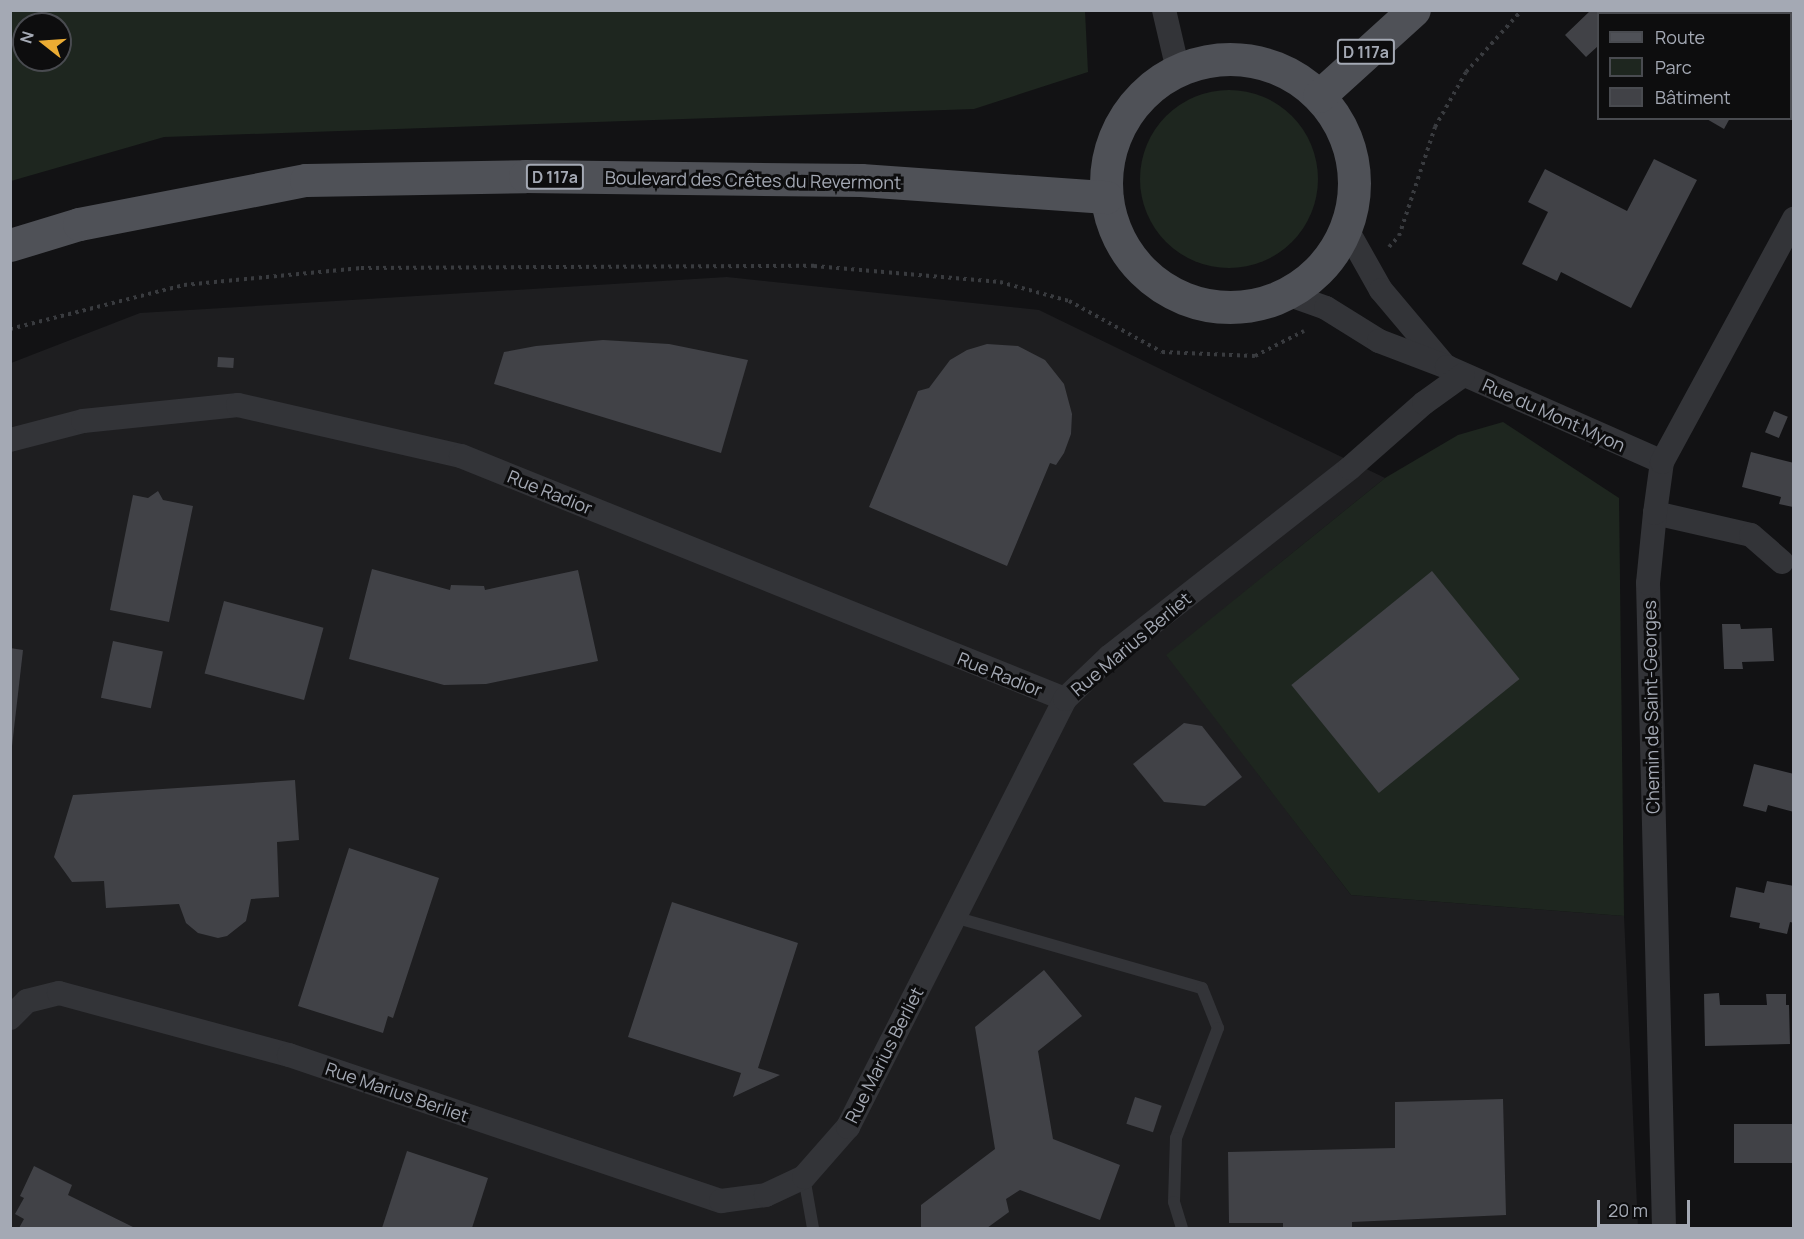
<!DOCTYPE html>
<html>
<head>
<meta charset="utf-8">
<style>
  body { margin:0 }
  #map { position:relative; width:1804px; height:1239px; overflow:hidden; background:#121214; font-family:Manrope,sans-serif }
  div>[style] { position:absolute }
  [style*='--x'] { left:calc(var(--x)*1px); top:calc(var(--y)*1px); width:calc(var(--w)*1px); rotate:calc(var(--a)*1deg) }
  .built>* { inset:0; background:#1e1e20 }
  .green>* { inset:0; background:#1e261f }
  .round { border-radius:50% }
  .building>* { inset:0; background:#414247; transform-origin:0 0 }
  .path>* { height:4px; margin-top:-2px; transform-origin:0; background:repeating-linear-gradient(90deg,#393b3f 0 3px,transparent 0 7.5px) }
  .service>* { height:12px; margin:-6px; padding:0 6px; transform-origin:6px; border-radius:6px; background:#333438 }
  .minor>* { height:24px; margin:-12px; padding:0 12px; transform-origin:12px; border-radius:12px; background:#333438 }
  .primary>* { height:33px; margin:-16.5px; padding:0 16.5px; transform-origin:16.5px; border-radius:16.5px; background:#4f5157 }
  .primary>.ring { margin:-16.5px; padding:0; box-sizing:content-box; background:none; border:33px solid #4f5157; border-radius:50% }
  span { translate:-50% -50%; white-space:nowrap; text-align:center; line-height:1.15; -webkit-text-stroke:6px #0d0d0e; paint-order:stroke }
  .shield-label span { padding:2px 4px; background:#0d0d0e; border:2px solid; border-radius:4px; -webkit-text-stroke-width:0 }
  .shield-label { font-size:16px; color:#a4a9b4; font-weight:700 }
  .street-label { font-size:18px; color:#a4a9b4 }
  .frame { position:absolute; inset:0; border:12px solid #a4a9b4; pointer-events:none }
  .legend { position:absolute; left:1597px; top:12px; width:195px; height:108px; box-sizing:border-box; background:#0d0d0e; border:2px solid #494b50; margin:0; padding:8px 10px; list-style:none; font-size:18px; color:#a4a9b4 }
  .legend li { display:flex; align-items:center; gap:12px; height:30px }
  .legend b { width:30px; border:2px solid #494b50 }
  .north { position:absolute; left:12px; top:12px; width:60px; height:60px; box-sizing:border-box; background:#0d0d0e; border:2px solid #494b50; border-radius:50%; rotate:287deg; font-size:16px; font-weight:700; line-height:24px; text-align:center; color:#a4a9b4 }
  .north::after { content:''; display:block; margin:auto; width:21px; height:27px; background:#ebac33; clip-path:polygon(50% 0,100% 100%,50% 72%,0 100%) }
  .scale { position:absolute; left:1597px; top:1200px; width:93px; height:27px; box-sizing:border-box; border:3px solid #a4a9b4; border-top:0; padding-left:8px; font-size:18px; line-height:21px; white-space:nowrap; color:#a4a9b4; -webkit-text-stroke:4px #0d0d0e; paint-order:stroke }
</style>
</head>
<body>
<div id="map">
  <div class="built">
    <div style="clip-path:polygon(727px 277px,1039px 310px,1385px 478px,1167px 655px,1351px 895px,1624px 916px,1638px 1228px,11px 1228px,11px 363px,140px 313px)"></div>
  </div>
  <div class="green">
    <div style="clip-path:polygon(evenodd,11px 10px,1085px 11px,1088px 72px,974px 109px,164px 137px,11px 181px,11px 10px,24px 24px,60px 24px,60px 60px,24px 60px,24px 24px)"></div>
    <div class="round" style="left:1140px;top:90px;width:178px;height:178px"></div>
    <div style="clip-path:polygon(1503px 422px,1619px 498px,1624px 916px,1351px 895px,1166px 655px,1385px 478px,1458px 435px)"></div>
  </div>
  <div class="building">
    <div style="clip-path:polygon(1591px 10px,1659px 10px,1657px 14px,1598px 14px,1598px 46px,1586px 57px,1565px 35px)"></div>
    <div style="clip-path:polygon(1705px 118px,1730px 118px,1724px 129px)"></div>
    <div style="clip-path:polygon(1654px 159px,1697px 180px,1631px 308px,1561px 272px,1557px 281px,1522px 264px,1548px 212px,1528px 202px,1545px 169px,1627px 211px)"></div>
    <div style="clip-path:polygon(603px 340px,669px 344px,748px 360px,721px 453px,494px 384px,504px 352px,536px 346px)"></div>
    <div style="clip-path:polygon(987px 344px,1018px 346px,1045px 360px,1064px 384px,1072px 414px,1071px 434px,1064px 453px,1056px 465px,1050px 463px,1007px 566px,869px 507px,918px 391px,929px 388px,950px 360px,967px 350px)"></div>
    <div style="left:218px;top:357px;width:16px;height:10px;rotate:4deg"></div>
    <div style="left:1774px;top:411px;width:15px;height:23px;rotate:23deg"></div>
    <div style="clip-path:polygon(1751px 452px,1794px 463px,1793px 507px,1779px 504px,1781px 497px,1742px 487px)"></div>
    <div style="clip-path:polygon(158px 491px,163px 500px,193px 506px,169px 622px,110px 610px,133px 495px,148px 498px)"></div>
    <div style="clip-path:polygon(372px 569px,450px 590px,451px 585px,484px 586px,485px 590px,578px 570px,598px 661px,486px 684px,444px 685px,349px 659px)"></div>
    <div style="left:1432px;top:571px;width:139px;height:181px;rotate:51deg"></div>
    <div style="left:224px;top:601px;width:103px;height:75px;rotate:15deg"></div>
    <div style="clip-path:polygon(1722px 624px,1740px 624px,1741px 629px,1772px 628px,1774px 661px,1742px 662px,1743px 669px,1724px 669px)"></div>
    <div style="left:113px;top:641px;width:51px;height:58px;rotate:12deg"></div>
    <div style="clip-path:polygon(10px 648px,23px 650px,12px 746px,10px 746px)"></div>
    <div style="clip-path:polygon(1184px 723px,1202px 726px,1242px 777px,1205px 806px,1164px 802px,1133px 764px)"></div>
    <div style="clip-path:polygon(1754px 764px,1794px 774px,1794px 812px,1768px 805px,1766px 812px,1743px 806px)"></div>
    <div style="clip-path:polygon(295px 780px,299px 840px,277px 842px,279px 897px,251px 899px,246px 921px,227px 936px,218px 938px,198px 933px,186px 923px,179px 904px,106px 908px,104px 881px,72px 882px,54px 857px,73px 795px)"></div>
    <div style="clip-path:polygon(349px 848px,439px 878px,393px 1018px,388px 1016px,383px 1033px,298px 1006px)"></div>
    <div style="clip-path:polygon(1767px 881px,1794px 886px,1794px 923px,1790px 922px,1787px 934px,1759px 928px,1760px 923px,1730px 917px,1736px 887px,1764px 893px)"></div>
    <div style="clip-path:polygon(672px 902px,798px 943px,758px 1068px,780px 1075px,733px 1097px,741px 1073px,628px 1037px)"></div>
    <div style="clip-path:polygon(1044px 970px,1082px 1016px,1038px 1051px,1053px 1139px,1120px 1165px,1100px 1220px,1020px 1190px,1006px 1199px,1009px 1212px,987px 1228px,921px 1228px,921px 1205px,995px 1149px,975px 1027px)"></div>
    <div style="clip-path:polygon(1719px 993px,1720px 1005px,1767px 1005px,1766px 994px,1786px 994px,1786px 1005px,1789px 1005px,1790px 1044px,1705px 1046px,1704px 994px)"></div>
    <div style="left:1135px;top:1097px;width:28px;height:28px;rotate:18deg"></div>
    <div style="clip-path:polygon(1503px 1099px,1506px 1215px,1352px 1222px,1352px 1228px,1283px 1228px,1283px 1223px,1229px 1223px,1228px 1152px,1395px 1148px,1395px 1102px)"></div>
    <div style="left:1794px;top:1124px;width:39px;height:60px;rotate:90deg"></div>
    <div style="clip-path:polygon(407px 1151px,488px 1178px,472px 1228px,382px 1228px)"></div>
    <div style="clip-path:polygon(34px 1166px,72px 1185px,68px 1195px,135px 1228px,19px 1228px,24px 1219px,15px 1214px,24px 1198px,20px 1196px)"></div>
  </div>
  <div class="path">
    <div style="--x:1389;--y:247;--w:15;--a:-48"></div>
    <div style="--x:1399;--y:236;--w:115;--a:-71.7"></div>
    <div style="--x:1435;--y:127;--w:63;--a:-60.6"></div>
    <div style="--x:1466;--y:72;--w:84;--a:-47.9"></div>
    <div style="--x:10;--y:329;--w:179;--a:-14.2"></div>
    <div style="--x:184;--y:285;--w:178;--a:-5.5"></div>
    <div style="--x:361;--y:268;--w:453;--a:-0.3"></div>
    <div style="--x:814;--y:266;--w:187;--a:4.9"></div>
    <div style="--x:1000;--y:282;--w:72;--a:15.4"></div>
    <div style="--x:1069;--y:301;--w:106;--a:28.7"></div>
    <div style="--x:1162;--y:352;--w:93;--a:2.5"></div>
    <div style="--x:1255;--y:356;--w:55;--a:-27"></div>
  </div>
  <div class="service">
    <div style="--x:954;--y:917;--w:258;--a:16"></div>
    <div style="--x:1202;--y:988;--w:43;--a:68.2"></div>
    <div style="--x:1218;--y:1028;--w:118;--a:110.9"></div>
    <div style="--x:1176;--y:1138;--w:64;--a:91.8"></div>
    <div style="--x:1174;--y:1202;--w:27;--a:73"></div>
    <div style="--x:804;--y:1177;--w:52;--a:80"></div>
  </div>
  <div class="minor">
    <div style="--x:1164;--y:10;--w:62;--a:76.9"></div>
    <div style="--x:1346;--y:228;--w:71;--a:60.6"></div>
    <div style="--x:1381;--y:290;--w:99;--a:49.9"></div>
    <div style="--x:1287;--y:294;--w:41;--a:19.7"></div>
    <div style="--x:1326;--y:308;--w:62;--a:31.9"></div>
    <div style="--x:1379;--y:341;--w:73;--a:20.9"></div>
    <div style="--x:1447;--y:367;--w:235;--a:23.8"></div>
    <div style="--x:10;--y:440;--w:75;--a:-14.6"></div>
    <div style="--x:83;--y:421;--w:156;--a:-5.9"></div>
    <div style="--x:238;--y:405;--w:229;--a:12.9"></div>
    <div style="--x:461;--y:456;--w:651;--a:21.92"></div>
    <div style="--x:1655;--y:513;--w:98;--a:12.9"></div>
    <div style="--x:1751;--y:535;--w:41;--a:41.1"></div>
    <div style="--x:10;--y:1018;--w:24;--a:-45"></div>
    <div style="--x:27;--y:1001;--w:33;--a:-14"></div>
    <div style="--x:59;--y:993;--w:238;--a:15.1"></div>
    <div style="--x:289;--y:1055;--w:456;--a:18.7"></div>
    <div style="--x:721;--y:1201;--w:45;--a:-7.6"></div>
    <div style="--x:766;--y:1195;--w:42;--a:-25.3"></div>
    <div style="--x:804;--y:1177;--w:67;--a:-48.7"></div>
    <div style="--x:848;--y:1127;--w:480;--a:-63.1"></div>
    <div style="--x:1065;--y:699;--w:61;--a:-43.7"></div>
    <div style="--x:1109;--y:657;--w:306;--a:-38.1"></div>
    <div style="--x:1350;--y:468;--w:98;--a:-41.3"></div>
    <div style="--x:1424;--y:403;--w:48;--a:-35.7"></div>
    <div style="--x:1664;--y:1228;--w:645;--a:-91.42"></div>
    <div style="--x:1648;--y:583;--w:70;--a:-84.3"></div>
    <div style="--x:1655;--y:513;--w:51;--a:-82.2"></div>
    <div style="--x:1662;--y:462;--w:277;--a:-61.5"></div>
  </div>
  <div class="primary">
    <div class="ring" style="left:1106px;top:59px;width:215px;height:215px"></div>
    <div style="--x:1319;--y:96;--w:128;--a:-42.2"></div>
    <div style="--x:10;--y:245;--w:72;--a:-16.9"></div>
    <div style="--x:79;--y:224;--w:231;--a:-11"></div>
    <div style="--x:306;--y:180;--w:219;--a:-1"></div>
    <div style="--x:525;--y:176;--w:336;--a:0.7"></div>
    <div style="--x:861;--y:180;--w:246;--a:4"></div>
  </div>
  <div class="shield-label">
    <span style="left:1366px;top:52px">D 117a</span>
    <span style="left:555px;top:177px">D 117a</span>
  </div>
  <div class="street-label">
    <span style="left:753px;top:180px;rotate:1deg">Boulevard des Crêtes du Revermont</span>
    <span style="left:1554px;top:415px;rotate:24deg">Rue du Mont Myon</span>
    <span style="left:550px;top:492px;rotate:22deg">Rue Radior</span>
    <span style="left:1131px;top:644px;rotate:-40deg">Rue Marius Berliet</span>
    <span style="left:1000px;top:674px;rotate:22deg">Rue Radior</span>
    <span style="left:1651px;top:707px;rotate:-91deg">Chemin de Saint-Georges</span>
    <span style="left:884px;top:1055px;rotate:-63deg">Rue Marius Berliet</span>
    <span style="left:397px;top:1092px;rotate:19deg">Rue Marius Berliet</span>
  </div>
  <div class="frame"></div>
  <ul class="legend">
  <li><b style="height:8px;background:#4f5157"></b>Route</li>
  <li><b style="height:16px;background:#1e261f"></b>Parc</li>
  <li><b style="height:16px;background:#414247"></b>Bâtiment</li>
  </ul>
  <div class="north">N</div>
  <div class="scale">20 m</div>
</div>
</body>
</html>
